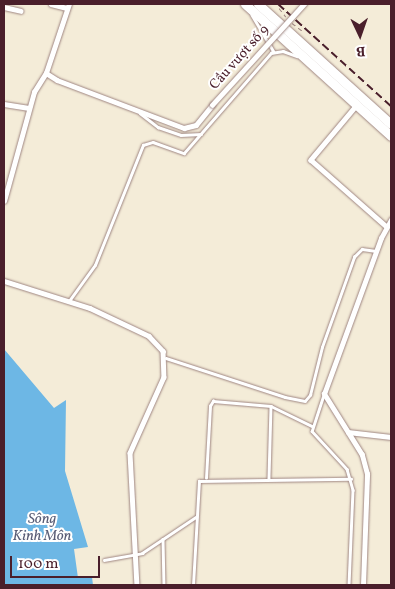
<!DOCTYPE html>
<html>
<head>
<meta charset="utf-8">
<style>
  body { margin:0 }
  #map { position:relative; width:395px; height:589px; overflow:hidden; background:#f4ecd8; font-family:Vollkorn,serif }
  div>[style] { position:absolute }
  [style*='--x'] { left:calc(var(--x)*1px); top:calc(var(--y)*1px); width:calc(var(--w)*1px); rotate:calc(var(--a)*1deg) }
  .water>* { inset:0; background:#6db7e5 }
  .path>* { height:1px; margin-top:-0.5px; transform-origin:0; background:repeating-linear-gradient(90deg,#9f8682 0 4px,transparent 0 8px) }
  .roads { filter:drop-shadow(0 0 1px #9f8682) drop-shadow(0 0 1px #9f8682) }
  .lane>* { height:2.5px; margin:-1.25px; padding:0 1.25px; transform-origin:1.25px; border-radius:1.25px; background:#fff }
  .street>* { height:4.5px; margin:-2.25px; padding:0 2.25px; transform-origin:2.25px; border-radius:2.25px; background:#fff }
  .highway>* { height:9px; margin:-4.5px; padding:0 4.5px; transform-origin:4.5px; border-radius:4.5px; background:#fff }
  .rail>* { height:2px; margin-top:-1px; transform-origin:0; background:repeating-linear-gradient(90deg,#4a1f2b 0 8px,transparent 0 12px) }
  .bridges { filter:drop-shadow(0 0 1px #9f8682) drop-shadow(0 0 1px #9f8682) }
  .street-bridge>* { height:4.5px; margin:-2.25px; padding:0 2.25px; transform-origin:2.25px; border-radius:2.25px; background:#fff }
  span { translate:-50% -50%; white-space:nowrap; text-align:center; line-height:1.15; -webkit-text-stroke:4px #fff; paint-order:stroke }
  .street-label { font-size:14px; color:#4a1f2b }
  .water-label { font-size:15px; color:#585c75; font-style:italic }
  .frame { position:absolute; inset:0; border:5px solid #4a1f2b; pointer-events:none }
  .north { position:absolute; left:335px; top:10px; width:50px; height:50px; -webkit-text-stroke:4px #fff; paint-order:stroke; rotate:177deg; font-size:14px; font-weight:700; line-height:20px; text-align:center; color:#4a1f2b }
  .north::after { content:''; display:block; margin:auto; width:18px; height:22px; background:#4a1f2b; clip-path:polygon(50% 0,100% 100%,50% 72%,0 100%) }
  .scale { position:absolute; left:10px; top:556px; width:90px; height:22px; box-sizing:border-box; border:2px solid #4a1f2b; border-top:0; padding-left:6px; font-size:15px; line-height:18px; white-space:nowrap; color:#4a1f2b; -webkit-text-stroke:4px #fff; paint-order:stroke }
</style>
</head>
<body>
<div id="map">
  <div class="water">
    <div style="clip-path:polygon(4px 349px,54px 408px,66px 400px,65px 471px,88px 547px,74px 549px,78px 578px,92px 577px,93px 585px,4px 585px)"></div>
  </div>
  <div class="path">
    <div style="--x:279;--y:8;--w:11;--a:52"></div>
    <div style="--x:292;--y:23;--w:15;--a:37"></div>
  </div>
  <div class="roads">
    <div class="lane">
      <div style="--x:252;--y:15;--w:43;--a:59.3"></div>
      <div style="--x:140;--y:113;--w:23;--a:38"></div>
      <div style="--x:158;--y:127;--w:24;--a:19"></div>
      <div style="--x:181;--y:135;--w:20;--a:-3"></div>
      <div style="--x:69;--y:301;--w:44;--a:-54.2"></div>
      <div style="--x:95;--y:265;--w:129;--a:-68.2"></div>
      <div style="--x:143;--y:145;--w:10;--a:-17"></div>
      <div style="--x:153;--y:142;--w:33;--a:20"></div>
      <div style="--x:184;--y:153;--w:133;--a:-49"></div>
      <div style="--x:271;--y:53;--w:12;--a:-9"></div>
      <div style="--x:283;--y:51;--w:15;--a:20"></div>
      <div style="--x:166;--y:358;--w:125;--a:18.1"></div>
      <div style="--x:285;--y:397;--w:20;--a:11"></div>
      <div style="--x:305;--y:401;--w:8;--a:-50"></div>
      <div style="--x:310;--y:395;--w:49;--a:-76"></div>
      <div style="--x:322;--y:347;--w:96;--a:-70.4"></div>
      <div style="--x:354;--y:257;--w:11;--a:-45"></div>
      <div style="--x:362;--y:249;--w:14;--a:8"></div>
      <div style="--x:324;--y:395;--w:38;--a:108"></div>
      <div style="--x:312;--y:431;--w:52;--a:47.4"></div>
      <div style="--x:347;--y:469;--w:22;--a:74"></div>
      <div style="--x:353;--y:490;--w:95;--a:92.4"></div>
      <div style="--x:271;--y:406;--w:46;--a:26"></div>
      <div style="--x:206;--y:478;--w:72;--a:-86.8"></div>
      <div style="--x:210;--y:406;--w:6;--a:-59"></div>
      <div style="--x:213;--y:401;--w:58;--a:4.9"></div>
      <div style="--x:271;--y:406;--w:73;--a:91.6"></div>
      <div style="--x:163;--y:539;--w:46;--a:88.8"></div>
      <div style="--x:104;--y:560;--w:39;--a:-10"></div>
      <div style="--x:142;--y:553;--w:65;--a:-33.7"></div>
      <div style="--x:193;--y:585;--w:104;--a:-86.7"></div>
      <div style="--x:199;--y:481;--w:152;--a:-0.8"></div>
    </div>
    <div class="street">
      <div style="--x:51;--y:4;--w:16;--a:14"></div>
      <div style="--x:4;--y:7;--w:17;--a:13"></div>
      <div style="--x:46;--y:73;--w:13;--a:32"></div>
      <div style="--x:57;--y:80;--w:136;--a:20.7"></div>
      <div style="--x:184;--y:128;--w:12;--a:-14"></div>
      <div style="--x:196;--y:125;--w:26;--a:-51"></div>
      <div style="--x:4;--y:104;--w:25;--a:9"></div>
      <div style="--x:357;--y:105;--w:72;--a:129.9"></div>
      <div style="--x:311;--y:160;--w:100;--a:41.3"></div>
      <div style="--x:4;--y:201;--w:113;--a:-74.6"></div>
      <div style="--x:34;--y:92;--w:22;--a:-58"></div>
      <div style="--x:46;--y:73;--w:73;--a:-71.6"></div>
      <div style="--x:4;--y:281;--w:90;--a:17.4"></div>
      <div style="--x:90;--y:308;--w:65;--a:25.4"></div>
      <div style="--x:149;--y:336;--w:21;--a:47"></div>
      <div style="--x:163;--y:351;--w:26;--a:88"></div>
      <div style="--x:164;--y:377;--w:83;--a:114.1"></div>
      <div style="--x:130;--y:453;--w:132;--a:87"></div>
      <div style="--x:348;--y:432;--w:43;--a:6.6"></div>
      <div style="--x:363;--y:585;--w:111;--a:-87.9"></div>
      <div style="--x:367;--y:474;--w:20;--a:-105"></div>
      <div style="--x:362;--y:455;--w:72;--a:-121.9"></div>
      <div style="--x:324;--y:394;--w:166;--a:-69.9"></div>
      <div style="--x:381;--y:238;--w:21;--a:-61"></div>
    </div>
    <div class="highway">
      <div style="--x:245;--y:4;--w:197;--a:42.1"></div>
      <div style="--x:258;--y:4;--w:179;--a:42.1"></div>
    </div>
  </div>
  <div class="rail">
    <div style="--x:278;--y:4;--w:152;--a:42.1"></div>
  </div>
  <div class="bridges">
    <div class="street-bridge">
      <div style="--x:212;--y:105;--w:137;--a:-47.7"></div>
    </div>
  </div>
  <div class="street-label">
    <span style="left:240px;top:58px;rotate:-48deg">Cầu vượt số 9</span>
  </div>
  <div class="water-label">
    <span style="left:42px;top:528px">Sông<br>Kinh Môn</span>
  </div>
  <div class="frame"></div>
  <div class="north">B</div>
  <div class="scale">100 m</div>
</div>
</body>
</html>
